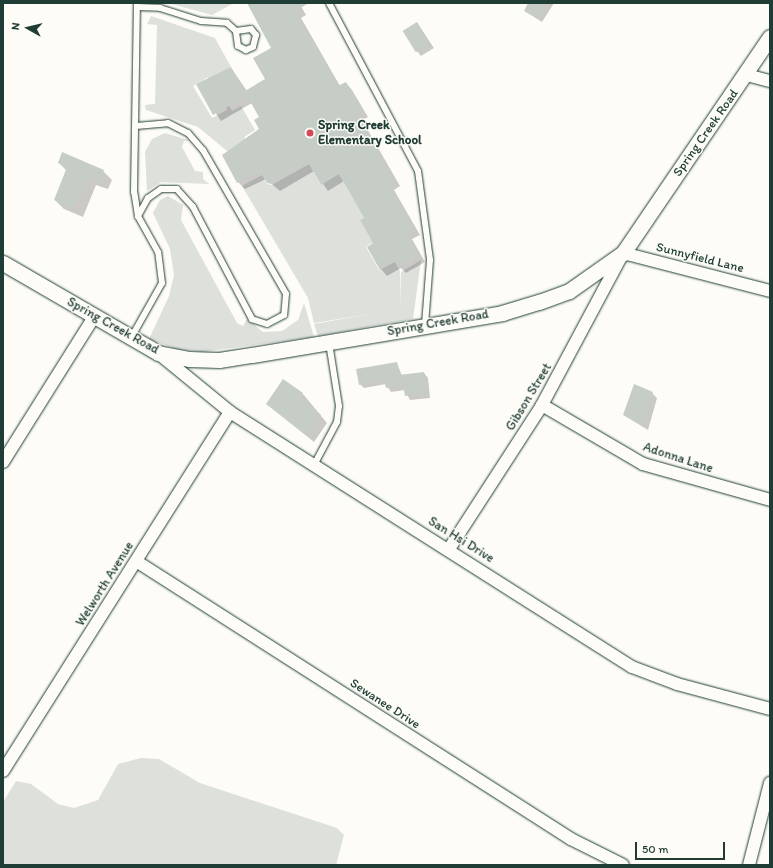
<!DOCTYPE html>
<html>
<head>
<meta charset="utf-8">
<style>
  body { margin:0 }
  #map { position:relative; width:773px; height:868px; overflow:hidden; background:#fdfcf7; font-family:Itim,sans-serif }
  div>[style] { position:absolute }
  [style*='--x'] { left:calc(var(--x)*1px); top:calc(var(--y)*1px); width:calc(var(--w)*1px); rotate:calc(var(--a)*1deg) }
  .green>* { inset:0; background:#dde0db }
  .shadow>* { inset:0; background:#0003 }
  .building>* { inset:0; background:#c6cdc7; transform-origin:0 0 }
  .roads { filter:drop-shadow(0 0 1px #1f3d34) drop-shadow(0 0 1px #1f3d34) }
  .service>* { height:6px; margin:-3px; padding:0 3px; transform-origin:3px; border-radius:3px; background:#fdfcf7 }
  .minor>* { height:12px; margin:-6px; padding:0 6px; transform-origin:6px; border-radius:6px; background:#fdfcf7 }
  .tertiary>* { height:15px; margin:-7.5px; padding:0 7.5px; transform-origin:7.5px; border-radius:7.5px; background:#fdfcf7 }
  .dots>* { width:11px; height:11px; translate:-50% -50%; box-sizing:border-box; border:2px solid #fdfcf7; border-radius:50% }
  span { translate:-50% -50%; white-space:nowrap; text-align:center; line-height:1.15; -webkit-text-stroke:3px #fdfcf7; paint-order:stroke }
  .poi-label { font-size:13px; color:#1f3d34; font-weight:700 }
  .left { translate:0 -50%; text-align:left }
  .street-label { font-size:13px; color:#1f3d34 }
  .frame { position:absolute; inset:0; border:4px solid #1f3d34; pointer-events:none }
  .north { position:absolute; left:8px; top:8px; width:40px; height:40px; -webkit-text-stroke:3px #fdfcf7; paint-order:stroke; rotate:278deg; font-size:11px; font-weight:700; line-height:16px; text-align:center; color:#1f3d34 }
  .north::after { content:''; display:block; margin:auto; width:14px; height:18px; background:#1f3d34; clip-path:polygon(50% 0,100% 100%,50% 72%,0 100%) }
  .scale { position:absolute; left:635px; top:842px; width:90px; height:18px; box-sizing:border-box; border:2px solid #1f3d34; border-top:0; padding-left:5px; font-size:12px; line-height:14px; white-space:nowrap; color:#1f3d34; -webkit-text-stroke:3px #fdfcf7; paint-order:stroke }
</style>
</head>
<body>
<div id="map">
  <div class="green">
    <div style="clip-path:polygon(168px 3px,234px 3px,212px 15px)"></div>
    <div style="clip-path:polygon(151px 16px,215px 38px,231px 67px,214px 77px,215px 90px,208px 77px,193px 86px,212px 118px,227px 110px,224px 97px,232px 111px,241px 106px,255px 130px,244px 137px,246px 140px,232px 155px,198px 127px,146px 110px,145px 105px,155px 104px,157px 25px,147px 24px)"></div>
    <div style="clip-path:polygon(165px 133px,191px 141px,184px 141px,182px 147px,195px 171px,203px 172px,203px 179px,209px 184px,161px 182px,147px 191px,145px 152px,152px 139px)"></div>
    <div style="clip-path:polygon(309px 164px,320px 184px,339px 174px,364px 218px,360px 220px,373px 242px,366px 247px,379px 270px,395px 262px,400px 271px,401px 308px,401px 272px,421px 260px,413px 319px,318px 336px,314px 324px,376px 313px,314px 323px,308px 298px,242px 186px,262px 175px,267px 184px,272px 185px)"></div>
    <div style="clip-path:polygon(168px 196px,183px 205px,181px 220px,237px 323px,243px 326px,247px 319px,263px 332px,282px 331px,298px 320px,304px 303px,314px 337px,201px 352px,176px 349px,149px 339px,169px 296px,174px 275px,170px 249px,153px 213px,160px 200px)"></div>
    <div style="clip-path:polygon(141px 758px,159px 759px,200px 783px,337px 828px,344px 835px,336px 865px,3px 865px,3px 802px,16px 781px,31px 784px,58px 804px,74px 808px,98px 800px,118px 764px)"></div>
  </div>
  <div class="shadow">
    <div style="clip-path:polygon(249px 3px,299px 3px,306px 15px,301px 18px,340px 86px,346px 83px,352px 90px,368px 117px,362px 120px,400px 186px,394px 190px,420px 235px,412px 239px,425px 262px,406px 273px,401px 268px,387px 276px,381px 269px,365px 218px,344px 181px,328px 191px,314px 171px,280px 191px,266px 179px,245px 189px,238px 182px,260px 130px,261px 118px,252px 103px,221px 121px,197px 85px,231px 68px,247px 91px,267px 80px,273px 48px)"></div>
    <div style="clip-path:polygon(528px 3px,554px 3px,542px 22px,525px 11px)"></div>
    <div style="clip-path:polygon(417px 23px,434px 48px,421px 56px,417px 51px)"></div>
    <div style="clip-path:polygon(59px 163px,103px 171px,112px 180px,108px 189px,96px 185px,83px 217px,64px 209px,55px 200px,67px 171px)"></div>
    <div style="clip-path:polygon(397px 363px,402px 376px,424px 373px,428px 378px,430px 398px,410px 400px,405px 390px,391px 392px,386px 384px,364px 388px,360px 384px)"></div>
    <div style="clip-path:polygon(652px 393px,657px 398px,648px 430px,624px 415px)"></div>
    <div style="clip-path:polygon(303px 394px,327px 423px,314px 442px,267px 404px)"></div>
  </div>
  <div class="building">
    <div style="clip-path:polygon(247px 3px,309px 3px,295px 11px,338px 86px,346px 82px,362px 110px,356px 113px,394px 180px,388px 183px,414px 228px,406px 233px,419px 255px,398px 267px,395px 261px,380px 270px,367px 247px,373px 243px,360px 220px,364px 218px,339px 174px,321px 185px,309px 164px,272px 184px,267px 183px,261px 172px,237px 183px,222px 155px,259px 129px,254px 120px,259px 117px,247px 96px,213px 115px,196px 84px,231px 67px,245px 91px,265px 79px,253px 58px,271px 48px)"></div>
    <div style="clip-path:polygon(528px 3px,547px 3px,538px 19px,524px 11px)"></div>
    <div style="left:417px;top:22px;width:25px;height:17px;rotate:58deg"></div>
    <div style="clip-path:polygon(62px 152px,104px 170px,99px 181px,87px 176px,74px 209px,54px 200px,67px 167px,58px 163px)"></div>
    <div style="clip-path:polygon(397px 362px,399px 375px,424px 372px,427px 394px,405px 396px,403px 385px,386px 388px,384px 380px,359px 385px,356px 369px)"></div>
    <div style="clip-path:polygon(283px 379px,303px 393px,300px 397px,321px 415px,307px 436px,266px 404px)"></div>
    <div style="clip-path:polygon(634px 384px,653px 392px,644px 427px,623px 415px)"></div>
  </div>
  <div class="roads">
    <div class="service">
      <div style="--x:329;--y:3;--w:190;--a:62.1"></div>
      <div style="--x:418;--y:171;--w:90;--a:82.3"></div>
      <div style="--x:430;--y:260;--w:65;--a:94.4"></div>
      <div style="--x:137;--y:7;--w:23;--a:2"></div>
      <div style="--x:160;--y:8;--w:43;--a:17.6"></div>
      <div style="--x:201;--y:21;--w:26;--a:4"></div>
      <div style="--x:227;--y:23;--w:12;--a:42"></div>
      <div style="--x:236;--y:31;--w:15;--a:-8"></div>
      <div style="--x:251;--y:29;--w:8;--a:50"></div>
      <div style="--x:256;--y:35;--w:12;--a:104"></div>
      <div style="--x:253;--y:47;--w:8;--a:157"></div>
      <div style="--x:246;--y:50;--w:9;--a:-153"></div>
      <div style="--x:238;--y:46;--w:15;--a:-98"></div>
      <div style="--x:136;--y:126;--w:32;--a:-5"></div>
      <div style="--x:168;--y:123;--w:22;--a:27"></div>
      <div style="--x:188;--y:133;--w:23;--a:49"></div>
      <div style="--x:203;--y:150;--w:166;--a:60"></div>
      <div style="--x:286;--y:294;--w:21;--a:95"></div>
      <div style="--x:284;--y:315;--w:19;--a:152"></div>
      <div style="--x:267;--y:324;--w:16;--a:-162"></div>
      <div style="--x:252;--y:319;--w:127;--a:-117.8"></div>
      <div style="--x:193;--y:207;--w:24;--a:-132"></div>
      <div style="--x:177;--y:189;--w:16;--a:180"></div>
      <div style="--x:161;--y:189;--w:16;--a:145"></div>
      <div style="--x:148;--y:198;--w:21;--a:119"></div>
      <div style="--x:131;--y:338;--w:63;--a:-60.6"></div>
      <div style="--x:162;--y:283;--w:31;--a:-97"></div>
      <div style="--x:158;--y:252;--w:41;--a:-119.1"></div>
      <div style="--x:138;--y:216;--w:24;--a:-99"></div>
      <div style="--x:134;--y:192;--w:189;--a:-89.1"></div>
      <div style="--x:314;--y:465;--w:49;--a:-61.9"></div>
      <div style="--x:337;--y:422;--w:16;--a:-83"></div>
      <div style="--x:339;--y:406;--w:64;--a:-99"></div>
    </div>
    <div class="minor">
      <div style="--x:747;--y:75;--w:24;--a:15"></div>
      <div style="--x:158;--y:353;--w:93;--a:39.3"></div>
      <div style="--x:230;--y:412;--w:476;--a:32.4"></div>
      <div style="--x:632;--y:667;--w:48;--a:20.7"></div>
      <div style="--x:677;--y:684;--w:96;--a:15"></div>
      <div style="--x:542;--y:405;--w:117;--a:30.3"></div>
      <div style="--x:643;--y:464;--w:132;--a:15.8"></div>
      <div style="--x:3;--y:462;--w:171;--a:-57.9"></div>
      <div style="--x:449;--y:549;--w:171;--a:-57.1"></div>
      <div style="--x:542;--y:405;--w:172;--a:-61.9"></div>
      <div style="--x:623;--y:253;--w:152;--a:14.5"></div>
      <div style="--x:136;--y:561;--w:516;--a:32.58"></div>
      <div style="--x:571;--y:839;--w:58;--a:26.6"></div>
      <div style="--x:3;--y:771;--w:425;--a:-57.7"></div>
      <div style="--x:749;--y:865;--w:85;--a:-75.6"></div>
    </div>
    <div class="tertiary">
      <div style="--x:3;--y:263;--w:179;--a:30.1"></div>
      <div style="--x:158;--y:353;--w:32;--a:11"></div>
      <div style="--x:189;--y:359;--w:30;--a:2"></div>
      <div style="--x:219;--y:360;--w:33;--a:-9"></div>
      <div style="--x:252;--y:355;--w:254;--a:-9.5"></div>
      <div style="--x:502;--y:313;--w:39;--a:-17"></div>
      <div style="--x:539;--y:302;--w:32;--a:-20"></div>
      <div style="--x:569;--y:291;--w:66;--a:-35.1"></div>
      <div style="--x:623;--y:253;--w:261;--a:-55.8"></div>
    </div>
  </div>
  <div class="dots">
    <div style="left:310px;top:133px;background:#d1495b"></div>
  </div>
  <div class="poi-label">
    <span class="left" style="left:318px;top:133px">Spring Creek<br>Elementary School</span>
  </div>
  <div class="street-label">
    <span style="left:706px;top:133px;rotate:-55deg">Spring Creek Road</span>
    <span style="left:700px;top:258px;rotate:14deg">Sunnyfield Lane</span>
    <span style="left:438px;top:323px;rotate:-10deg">Spring Creek Road</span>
    <span style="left:113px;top:326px;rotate:29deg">Spring Creek Road</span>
    <span style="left:529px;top:397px;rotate:-59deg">Gibson Street</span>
    <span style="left:678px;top:458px;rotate:18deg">Adonna Lane</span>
    <span style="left:461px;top:540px;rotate:32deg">San Hsi Drive</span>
    <span style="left:105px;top:584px;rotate:-58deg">Welworth Avenue</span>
    <span style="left:385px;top:704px;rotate:33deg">Sewanee Drive</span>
  </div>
  <div class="frame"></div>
  <div class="north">N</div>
  <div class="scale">50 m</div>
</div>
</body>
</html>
